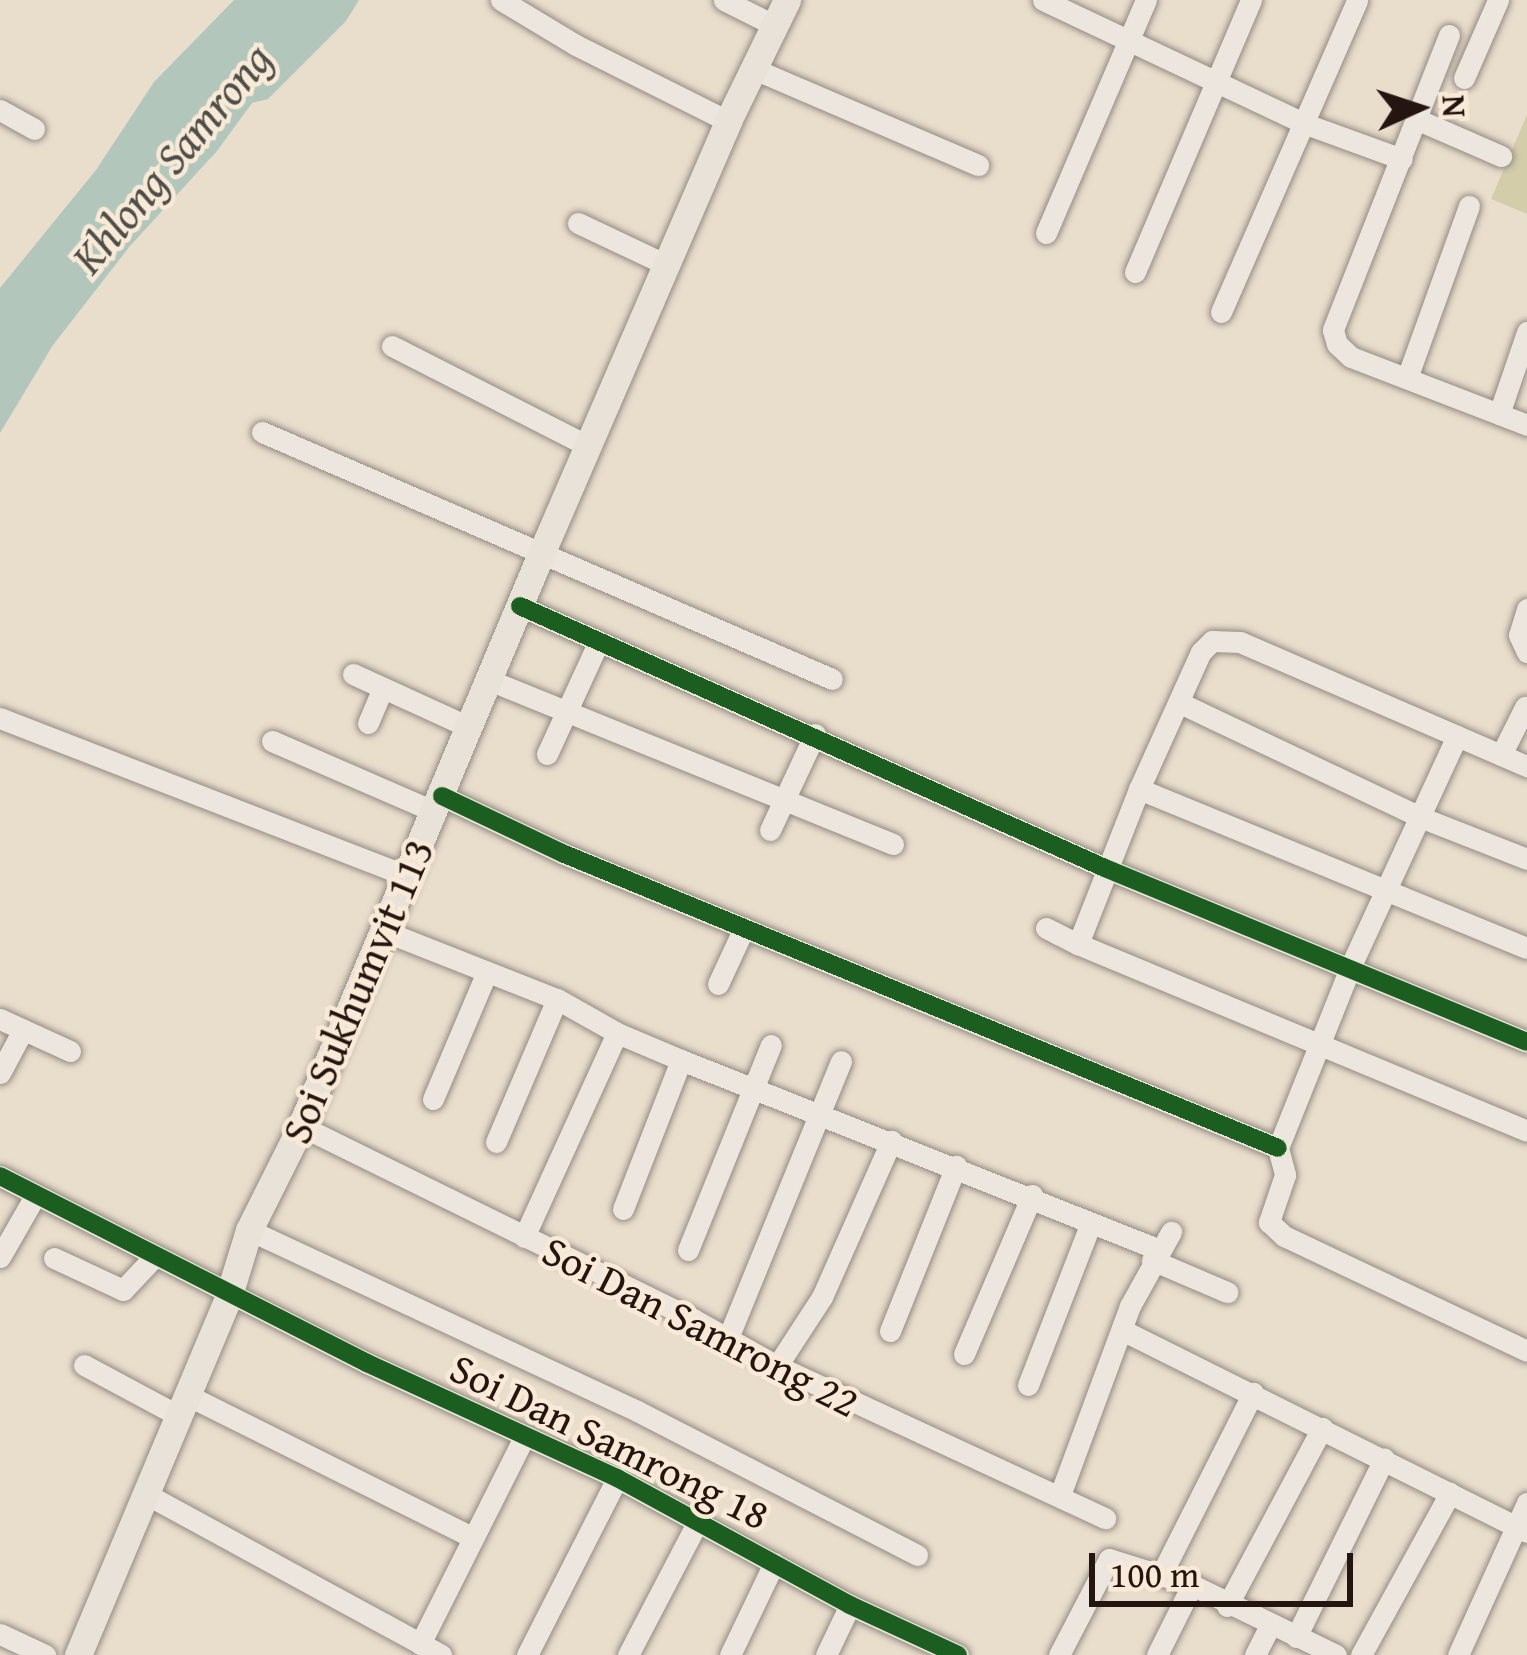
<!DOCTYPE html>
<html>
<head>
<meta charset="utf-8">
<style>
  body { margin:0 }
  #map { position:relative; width:1527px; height:1655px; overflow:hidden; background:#e9ddcc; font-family:"Gentium Book Plus",serif }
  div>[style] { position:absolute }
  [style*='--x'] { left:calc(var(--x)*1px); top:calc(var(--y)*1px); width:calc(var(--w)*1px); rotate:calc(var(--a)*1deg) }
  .green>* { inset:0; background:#d3cdaa }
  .water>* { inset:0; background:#b3c6bc }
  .roads { filter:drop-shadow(0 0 3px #948c82) drop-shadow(0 0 3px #948c82) }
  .minor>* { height:21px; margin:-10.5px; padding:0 10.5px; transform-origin:10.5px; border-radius:10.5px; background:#ece6de }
  .major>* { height:27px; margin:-13.5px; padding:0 13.5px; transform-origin:13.5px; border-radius:13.5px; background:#e9e2d9 }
  .cycleway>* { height:18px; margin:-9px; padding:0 9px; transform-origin:9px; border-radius:9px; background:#1b5e20 }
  span { translate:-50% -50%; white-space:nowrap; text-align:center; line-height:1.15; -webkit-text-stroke:9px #f8ead6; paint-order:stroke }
  .street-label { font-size:42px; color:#241510 }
  .water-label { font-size:45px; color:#4e4f4a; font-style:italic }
  .north { position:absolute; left:1359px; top:48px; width:120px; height:120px; -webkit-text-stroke:9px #f8ead6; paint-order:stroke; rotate:87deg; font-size:33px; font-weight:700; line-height:48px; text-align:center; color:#241510 }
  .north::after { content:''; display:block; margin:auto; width:42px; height:54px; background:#241510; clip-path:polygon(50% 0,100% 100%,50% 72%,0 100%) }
  .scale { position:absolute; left:1089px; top:1553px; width:264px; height:54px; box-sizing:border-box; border:6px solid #241510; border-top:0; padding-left:15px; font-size:36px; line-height:42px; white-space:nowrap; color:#241510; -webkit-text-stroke:9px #f8ead6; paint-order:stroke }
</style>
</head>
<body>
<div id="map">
  <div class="green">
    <div style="clip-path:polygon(1527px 115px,1527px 214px,1491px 199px)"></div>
  </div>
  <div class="water">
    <div style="clip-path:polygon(234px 0,359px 0,346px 21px,268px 99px,252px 103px,217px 151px,130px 246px,53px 345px,0 433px,0 288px,96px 170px,154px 82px)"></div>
  </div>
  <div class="roads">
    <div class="minor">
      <div style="--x:501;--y:0;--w:87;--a:31"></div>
      <div style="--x:576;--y:45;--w:170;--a:26.6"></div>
      <div style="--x:724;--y:0;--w:56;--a:26.6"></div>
      <div style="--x:1043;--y:0;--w:288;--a:25.3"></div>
      <div style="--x:1303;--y:123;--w:105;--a:20"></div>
      <div style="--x:1449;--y:35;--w:317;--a:111.5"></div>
      <div style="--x:1333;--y:330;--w:15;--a:74"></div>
      <div style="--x:1337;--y:344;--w:19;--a:43"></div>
      <div style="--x:1351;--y:357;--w:189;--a:21.1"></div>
      <div style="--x:754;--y:69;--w:244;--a:23.2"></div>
      <div style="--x:1464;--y:78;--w:85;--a:-66.4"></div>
      <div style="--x:0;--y:110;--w:39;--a:29"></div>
      <div style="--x:1416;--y:119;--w:93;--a:23.5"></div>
      <div style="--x:578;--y:223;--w:98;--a:25.3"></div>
      <div style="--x:1046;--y:233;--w:254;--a:-66.8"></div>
      <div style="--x:1135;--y:272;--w:296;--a:-66.9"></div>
      <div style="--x:1221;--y:312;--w:340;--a:-66.4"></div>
      <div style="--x:392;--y:346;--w:222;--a:27"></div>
      <div style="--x:1407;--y:378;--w:183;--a:-70.2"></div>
      <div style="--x:1499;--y:414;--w:87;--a:-71.1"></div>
      <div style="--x:262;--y:432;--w:621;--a:23.43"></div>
      <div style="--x:520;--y:606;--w:641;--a:24.13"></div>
      <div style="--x:1105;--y:868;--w:456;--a:22.4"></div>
      <div style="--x:1527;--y:609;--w:27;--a:107"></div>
      <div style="--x:1519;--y:635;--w:19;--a:65"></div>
      <div style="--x:353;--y:674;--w:128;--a:24.6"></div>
      <div style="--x:489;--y:680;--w:436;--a:22.1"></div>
      <div style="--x:1180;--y:703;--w:266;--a:25.4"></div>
      <div style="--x:1420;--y:817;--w:115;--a:21.4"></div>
      <div style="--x:0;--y:718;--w:438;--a:21.2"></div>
      <div style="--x:368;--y:723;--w:38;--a:-67"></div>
      <div style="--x:1457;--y:736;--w:255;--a:114.8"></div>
      <div style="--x:1350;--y:968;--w:194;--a:111.8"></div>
      <div style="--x:1278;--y:1148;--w:28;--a:75"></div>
      <div style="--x:1285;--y:1175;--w:50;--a:108.8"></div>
      <div style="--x:1269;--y:1222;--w:21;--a:43"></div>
      <div style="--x:1284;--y:1236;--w:269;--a:25.3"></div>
      <div style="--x:272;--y:741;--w:178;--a:23.5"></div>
      <div style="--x:547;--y:754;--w:124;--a:-65.3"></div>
      <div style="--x:1501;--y:755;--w:54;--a:-63.4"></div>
      <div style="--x:1139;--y:789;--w:419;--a:22.3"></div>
      <div style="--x:442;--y:796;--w:133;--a:25.4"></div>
      <div style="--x:562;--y:853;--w:774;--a:22.39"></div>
      <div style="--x:770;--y:830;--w:106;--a:-64.9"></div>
      <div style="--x:1046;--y:928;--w:36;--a:27"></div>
      <div style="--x:1078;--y:944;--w:167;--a:-68.5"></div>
      <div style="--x:1139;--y:789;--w:150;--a:-65.7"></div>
      <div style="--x:1201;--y:652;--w:16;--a:-45"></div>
      <div style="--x:1212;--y:641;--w:28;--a:2"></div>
      <div style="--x:1240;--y:642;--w:313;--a:23.4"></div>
      <div style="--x:384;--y:931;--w:186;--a:21.5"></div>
      <div style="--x:557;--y:999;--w:69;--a:29.5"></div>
      <div style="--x:617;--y:1033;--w:69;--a:22.9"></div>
      <div style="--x:681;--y:1060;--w:515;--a:21.64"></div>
      <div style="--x:1078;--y:944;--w:486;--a:22.6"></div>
      <div style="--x:718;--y:984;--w:62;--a:-65.1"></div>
      <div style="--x:0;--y:1019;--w:77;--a:24.6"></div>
      <div style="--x:0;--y:1073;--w:49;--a:-61.9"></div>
      <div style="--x:433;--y:1099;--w:138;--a:-67"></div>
      <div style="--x:301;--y:1126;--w:437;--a:26.2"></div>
      <div style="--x:693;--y:1319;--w:96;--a:29.2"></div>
      <div style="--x:777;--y:1366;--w:362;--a:24.9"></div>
      <div style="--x:496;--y:1142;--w:155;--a:-66.9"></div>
      <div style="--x:0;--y:1176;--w:412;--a:27"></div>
      <div style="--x:367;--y:1363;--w:275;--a:24.7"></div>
      <div style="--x:617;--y:1478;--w:265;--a:28.6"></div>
      <div style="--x:850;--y:1605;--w:119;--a:24.8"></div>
      <div style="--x:623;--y:1209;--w:160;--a:-68.7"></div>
      <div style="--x:249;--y:1230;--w:428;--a:25"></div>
      <div style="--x:637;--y:1411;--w:315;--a:27.2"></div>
      <div style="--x:524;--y:1237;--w:224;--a:-65.5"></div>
      <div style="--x:688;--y:1250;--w:221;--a:-68"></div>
      <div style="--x:0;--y:1257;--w:70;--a:-60.2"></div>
      <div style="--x:54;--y:1258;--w:76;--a:24.9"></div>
      <div style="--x:123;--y:1290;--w:45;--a:-46.8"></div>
      <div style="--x:1152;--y:1260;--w:82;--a:23.1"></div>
      <div style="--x:890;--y:1331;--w:178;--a:-68.2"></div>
      <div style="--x:1124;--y:1331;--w:450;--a:26.5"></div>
      <div style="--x:728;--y:1338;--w:299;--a:-67.8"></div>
      <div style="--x:964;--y:1354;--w:173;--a:-66.8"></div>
      <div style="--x:84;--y:1365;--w:108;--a:28.2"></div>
      <div style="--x:777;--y:1366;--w:82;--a:-56.9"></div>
      <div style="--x:822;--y:1297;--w:171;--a:-66.1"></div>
      <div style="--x:1028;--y:1385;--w:172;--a:-68.8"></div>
      <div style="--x:187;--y:1395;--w:318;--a:26.5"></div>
      <div style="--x:146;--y:1494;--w:336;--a:28.6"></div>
      <div style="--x:1060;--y:1495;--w:202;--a:-69.7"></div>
      <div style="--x:1130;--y:1306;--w:85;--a:-61"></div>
      <div style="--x:1162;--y:1573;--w:202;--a:-63.2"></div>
      <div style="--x:1227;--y:1606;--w:202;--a:-61.9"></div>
      <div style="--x:0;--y:1634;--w:50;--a:25"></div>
      <div style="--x:1296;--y:1637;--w:199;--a:-63.7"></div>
      <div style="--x:420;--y:1644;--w:232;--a:-63.3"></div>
      <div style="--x:527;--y:1655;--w:199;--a:-63"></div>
      <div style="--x:628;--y:1655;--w:153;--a:-62.4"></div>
      <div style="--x:730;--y:1655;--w:102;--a:-64.4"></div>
      <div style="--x:826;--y:1655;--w:55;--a:-64.4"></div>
      <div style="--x:1059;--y:1655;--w:108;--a:-62.5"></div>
      <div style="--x:1109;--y:1559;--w:87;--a:17.4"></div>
      <div style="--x:1192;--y:1585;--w:160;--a:25.9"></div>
      <div style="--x:1157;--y:1655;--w:78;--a:-63.4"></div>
      <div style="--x:1255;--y:1655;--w:31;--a:-63"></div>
      <div style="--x:1361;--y:1655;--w:185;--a:-61.2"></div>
      <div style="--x:1458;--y:1655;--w:167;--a:-65.6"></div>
    </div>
    <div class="major">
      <div style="--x:78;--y:1655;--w:390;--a:-67.2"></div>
      <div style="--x:229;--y:1295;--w:68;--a:-72.9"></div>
      <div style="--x:249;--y:1230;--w:116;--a:-63.4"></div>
      <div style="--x:301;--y:1126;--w:620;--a:-67.24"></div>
      <div style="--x:541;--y:554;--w:472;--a:-66.6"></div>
      <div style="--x:728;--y:121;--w:135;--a:-64"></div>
    </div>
  </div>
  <div class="cycleway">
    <div style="--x:520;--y:606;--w:641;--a:24.13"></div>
    <div style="--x:1105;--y:868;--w:456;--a:22.4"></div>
    <div style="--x:442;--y:796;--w:133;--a:25.4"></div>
    <div style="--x:562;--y:853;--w:774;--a:22.39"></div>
    <div style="--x:0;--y:1176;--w:412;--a:27"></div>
    <div style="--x:367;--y:1363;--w:275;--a:24.7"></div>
    <div style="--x:617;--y:1478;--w:265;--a:28.6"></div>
    <div style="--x:850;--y:1605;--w:119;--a:24.8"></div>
  </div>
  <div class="street-label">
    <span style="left:357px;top:991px;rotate:-67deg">Soi Sukhumvit 113</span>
    <span style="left:701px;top:1326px;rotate:27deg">Soi Dan Samrong 22</span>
    <span style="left:610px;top:1441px;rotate:26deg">Soi Dan Samrong 18</span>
  </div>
  <div class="water-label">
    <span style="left:171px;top:158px;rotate:-50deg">Khlong Samrong</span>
  </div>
  <div class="north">N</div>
  <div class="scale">100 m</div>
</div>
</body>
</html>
